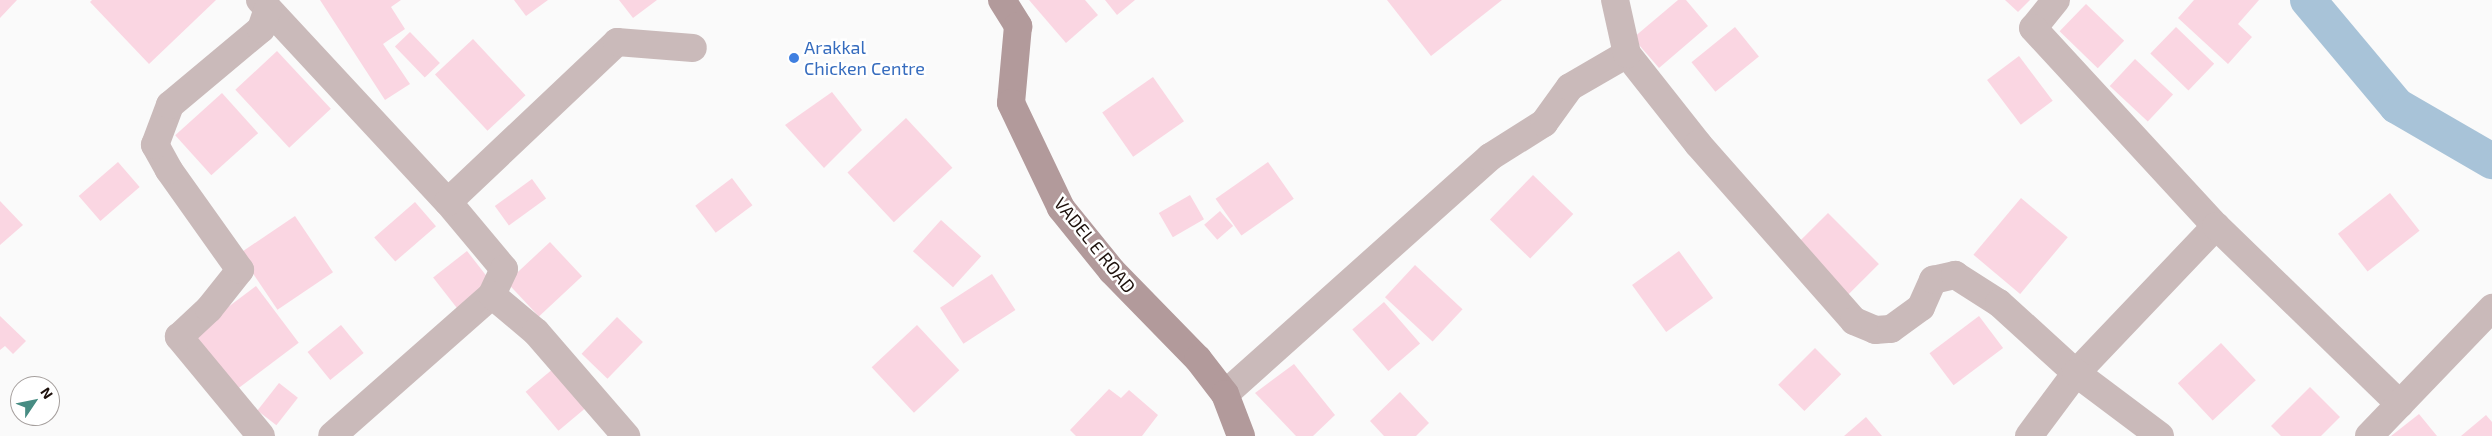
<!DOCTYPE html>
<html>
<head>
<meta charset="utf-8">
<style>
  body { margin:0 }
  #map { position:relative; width:2492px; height:436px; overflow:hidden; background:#fafafa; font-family:"Exo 2",sans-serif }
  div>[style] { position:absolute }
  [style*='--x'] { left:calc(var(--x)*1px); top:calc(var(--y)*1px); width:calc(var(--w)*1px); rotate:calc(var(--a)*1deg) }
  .canal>* { height:36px; margin:-18px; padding:0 18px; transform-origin:18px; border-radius:18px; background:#a8c3d8 }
  .building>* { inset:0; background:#fad6e2; transform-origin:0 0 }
  .street>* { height:28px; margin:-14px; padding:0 14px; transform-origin:14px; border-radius:14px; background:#cababa }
  .secondary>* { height:28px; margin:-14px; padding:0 14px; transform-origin:14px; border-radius:14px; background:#b29a9b }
  .dots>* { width:14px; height:14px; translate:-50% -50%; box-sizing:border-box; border:2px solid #fff; border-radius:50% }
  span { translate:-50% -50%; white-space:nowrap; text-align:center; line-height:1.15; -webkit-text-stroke:5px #fff; paint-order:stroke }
  .shop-label { font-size:18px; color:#366cbe }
  .left { translate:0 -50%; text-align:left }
  .street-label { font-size:18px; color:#1d100b }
  .north { position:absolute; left:10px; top:376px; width:50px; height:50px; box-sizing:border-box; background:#fff; border:1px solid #a59f9d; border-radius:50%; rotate:56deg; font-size:14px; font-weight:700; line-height:20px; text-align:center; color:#1d100b }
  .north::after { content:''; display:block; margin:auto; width:18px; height:22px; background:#478c83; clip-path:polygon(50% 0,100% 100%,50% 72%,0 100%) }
</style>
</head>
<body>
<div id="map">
  <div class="canal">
    <div style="--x:2308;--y:0;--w:138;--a:50"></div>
    <div style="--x:2397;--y:106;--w:110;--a:30.1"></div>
  </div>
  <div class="building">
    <div style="clip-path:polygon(0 0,17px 0,0 18px)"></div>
    <div style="clip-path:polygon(92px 0,216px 0,149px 64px,90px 2px)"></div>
    <div style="clip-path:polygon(320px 0,401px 0,391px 7px,405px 29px,383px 44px,410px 84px,385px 100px)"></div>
    <div style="clip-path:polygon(514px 0,548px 0,526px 16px)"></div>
    <div style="clip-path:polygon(619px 0,657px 0,633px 18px)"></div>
    <div style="clip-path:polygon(1029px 0,1085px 0,1098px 15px,1066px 43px)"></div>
    <div style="clip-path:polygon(1105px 0,1135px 0,1117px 15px)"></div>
    <div style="clip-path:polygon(1387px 0,1502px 0,1431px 56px)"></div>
    <div style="clip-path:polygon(1678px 0,1686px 0,1708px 26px,1659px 68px,1633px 38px)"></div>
    <div style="clip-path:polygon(2005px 0,2030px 0,2018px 12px)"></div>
    <div style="clip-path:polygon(2194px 0,2259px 0,2238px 24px,2252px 37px,2228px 64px,2178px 18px)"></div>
    <div style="left:2086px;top:4px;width:53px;height:38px;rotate:44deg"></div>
    <div style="left:1735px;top:27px;width:38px;height:56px;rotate:51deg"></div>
    <div style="left:2176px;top:27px;width:53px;height:37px;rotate:44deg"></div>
    <div style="left:410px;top:32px;width:43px;height:21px;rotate:46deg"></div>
    <div style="left:473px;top:39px;width:77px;height:52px;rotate:47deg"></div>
    <div style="left:277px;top:51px;width:79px;height:57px;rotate:47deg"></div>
    <div style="left:2019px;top:56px;width:56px;height:40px;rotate:53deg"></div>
    <div style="left:2135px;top:59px;width:52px;height:37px;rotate:43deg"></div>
    <div style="left:1153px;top:77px;width:54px;height:62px;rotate:55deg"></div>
    <div style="clip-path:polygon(832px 92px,862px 130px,824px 168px,785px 125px)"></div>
    <div style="left:222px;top:93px;width:54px;height:63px;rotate:48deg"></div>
    <div style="left:906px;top:118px;width:68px;height:80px;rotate:47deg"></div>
    <div style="left:118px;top:162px;width:33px;height:52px;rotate:49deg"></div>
    <div style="left:1268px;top:162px;width:45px;height:64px;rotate:55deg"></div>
    <div style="left:1533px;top:175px;width:56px;height:62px;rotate:44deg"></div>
    <div style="left:732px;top:178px;width:34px;height:46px;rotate:53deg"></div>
    <div style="left:532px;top:179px;width:24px;height:46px;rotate:54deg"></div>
    <div style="left:2390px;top:193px;width:48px;height:66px;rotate:52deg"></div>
    <div style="left:1190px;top:195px;width:28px;height:36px;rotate:60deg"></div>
    <div style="left:2021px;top:198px;width:61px;height:74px;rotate:40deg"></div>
    <div style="clip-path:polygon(0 201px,23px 225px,0 245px)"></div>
    <div style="left:415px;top:202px;width:32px;height:54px;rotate:49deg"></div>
    <div style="left:1220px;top:211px;width:20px;height:21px;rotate:49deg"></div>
    <div style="left:1828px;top:213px;width:72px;height:44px;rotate:45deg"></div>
    <div style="left:295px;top:216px;width:68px;height:67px;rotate:56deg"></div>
    <div style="left:941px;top:220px;width:54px;height:42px;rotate:42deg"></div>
    <div style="left:550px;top:242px;width:47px;height:59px;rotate:47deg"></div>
    <div style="left:467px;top:251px;width:39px;height:43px;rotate:52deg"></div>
    <div style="left:1679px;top:251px;width:58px;height:58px;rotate:54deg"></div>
    <div style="left:1415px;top:265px;width:65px;height:44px;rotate:43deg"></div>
    <div style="left:992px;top:274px;width:43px;height:62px;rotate:57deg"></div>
    <div style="left:256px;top:286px;width:71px;height:81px;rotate:53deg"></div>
    <div style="left:1384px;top:302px;width:55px;height:42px;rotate:49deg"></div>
    <div style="clip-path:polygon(0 316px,26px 341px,13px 354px,5px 346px,0 350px)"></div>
    <div style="left:1979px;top:316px;width:40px;height:62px;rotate:53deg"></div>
    <div style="left:617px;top:317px;width:36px;height:51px;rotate:44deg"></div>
    <div style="left:341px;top:325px;width:36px;height:43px;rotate:51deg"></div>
    <div style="left:917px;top:325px;width:62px;height:62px;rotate:47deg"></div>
    <div style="left:2221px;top:343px;width:51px;height:59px;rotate:47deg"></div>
    <div style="left:1815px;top:348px;width:37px;height:52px;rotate:45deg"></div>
    <div style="clip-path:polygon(1294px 364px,1335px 415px,1313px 436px,1296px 436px,1255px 393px)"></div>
    <div style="left:554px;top:368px;width:51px;height:37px;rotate:50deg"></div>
    <div style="left:279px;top:383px;width:24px;height:35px;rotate:38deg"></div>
    <div style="clip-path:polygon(2310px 387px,2340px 417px,2321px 436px,2281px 436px,2271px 426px)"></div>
    <div style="clip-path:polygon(1109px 389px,1121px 398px,1129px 390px,1158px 415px,1142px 436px,1076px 436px,1070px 430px)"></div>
    <div style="clip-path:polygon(1400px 392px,1429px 423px,1416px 436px,1384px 436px,1370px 421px)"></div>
    <div style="clip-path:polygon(2419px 414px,2437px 436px,2391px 436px)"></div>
    <div style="clip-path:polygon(2486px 415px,2492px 422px,2492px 436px,2461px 436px)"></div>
    <div style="clip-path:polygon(1866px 417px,1882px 436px,1844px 436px)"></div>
  </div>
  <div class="street">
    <div style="--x:260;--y:0;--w:276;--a:47.1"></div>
    <div style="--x:448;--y:202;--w:87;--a:50.1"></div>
    <div style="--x:504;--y:269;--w:29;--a:115"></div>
    <div style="--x:492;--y:295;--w:213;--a:138.6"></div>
    <div style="--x:2056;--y:0;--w:36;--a:129"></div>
    <div style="--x:2033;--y:28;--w:270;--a:47.3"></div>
    <div style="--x:1627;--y:54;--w:115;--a:51.7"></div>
    <div style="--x:1698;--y:144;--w:236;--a:48.6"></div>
    <div style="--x:1854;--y:321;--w:23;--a:23"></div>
    <div style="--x:1875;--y:330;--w:16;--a:-4"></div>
    <div style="--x:1891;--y:329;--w:37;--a:-36"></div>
    <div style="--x:1921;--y:307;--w:30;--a:-66"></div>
    <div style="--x:1933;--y:280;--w:23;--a:-13"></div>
    <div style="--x:1955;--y:275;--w:52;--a:32.5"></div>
    <div style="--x:1999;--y:303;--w:104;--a:42.3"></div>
    <div style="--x:2076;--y:373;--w:203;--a:-46.4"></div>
    <div style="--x:2216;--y:226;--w:256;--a:44.1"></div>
    <div style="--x:448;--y:202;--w:233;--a:-43.4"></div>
    <div style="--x:617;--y:42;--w:76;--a:4.5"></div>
    <div style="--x:492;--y:295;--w:57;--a:40.1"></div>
    <div style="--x:536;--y:332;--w:138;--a:49.1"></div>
    <div style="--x:1225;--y:394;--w:356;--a:-41.8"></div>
    <div style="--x:1490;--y:157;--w:64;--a:-32.2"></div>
    <div style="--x:1544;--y:123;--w:44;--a:-54.2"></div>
    <div style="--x:1570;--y:87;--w:66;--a:-30.1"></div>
    <div style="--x:1627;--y:54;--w:55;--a:-102.5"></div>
    <div style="--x:261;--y:436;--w:129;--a:-129.6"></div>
    <div style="--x:179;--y:337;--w:41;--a:-43"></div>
    <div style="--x:209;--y:309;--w:50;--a:-51.5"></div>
    <div style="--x:240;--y:270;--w:123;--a:-125.4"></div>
    <div style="--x:169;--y:170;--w:29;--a:-119"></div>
    <div style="--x:155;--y:145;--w:43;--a:-69.4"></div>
    <div style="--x:170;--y:105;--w:119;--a:-39.9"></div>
    <div style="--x:261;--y:29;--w:21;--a:-71"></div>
    <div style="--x:2029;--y:436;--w:79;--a:-53.3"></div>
    <div style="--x:2076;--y:373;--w:105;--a:36.9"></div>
    <div style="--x:2369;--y:436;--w:178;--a:-46.1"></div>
  </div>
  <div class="secondary">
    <div style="--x:1002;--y:0;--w:31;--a:58"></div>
    <div style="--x:1018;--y:26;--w:77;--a:95.2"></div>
    <div style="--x:1011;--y:103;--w:116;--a:64.5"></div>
    <div style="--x:1061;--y:208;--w:81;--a:51"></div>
    <div style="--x:1112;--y:271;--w:123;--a:45.7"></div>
    <div style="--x:1198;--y:359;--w:44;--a:52.4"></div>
    <div style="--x:1225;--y:394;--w:45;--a:69.1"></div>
  </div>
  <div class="dots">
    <div style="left:794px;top:58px;background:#3f7fe0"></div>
  </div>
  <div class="shop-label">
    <span class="left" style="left:804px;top:58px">Arakkal<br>Chicken Centre</span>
  </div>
  <div class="street-label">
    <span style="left:1095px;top:245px;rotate:51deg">VADEL E ROAD</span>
  </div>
  <div class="north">N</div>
</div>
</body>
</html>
